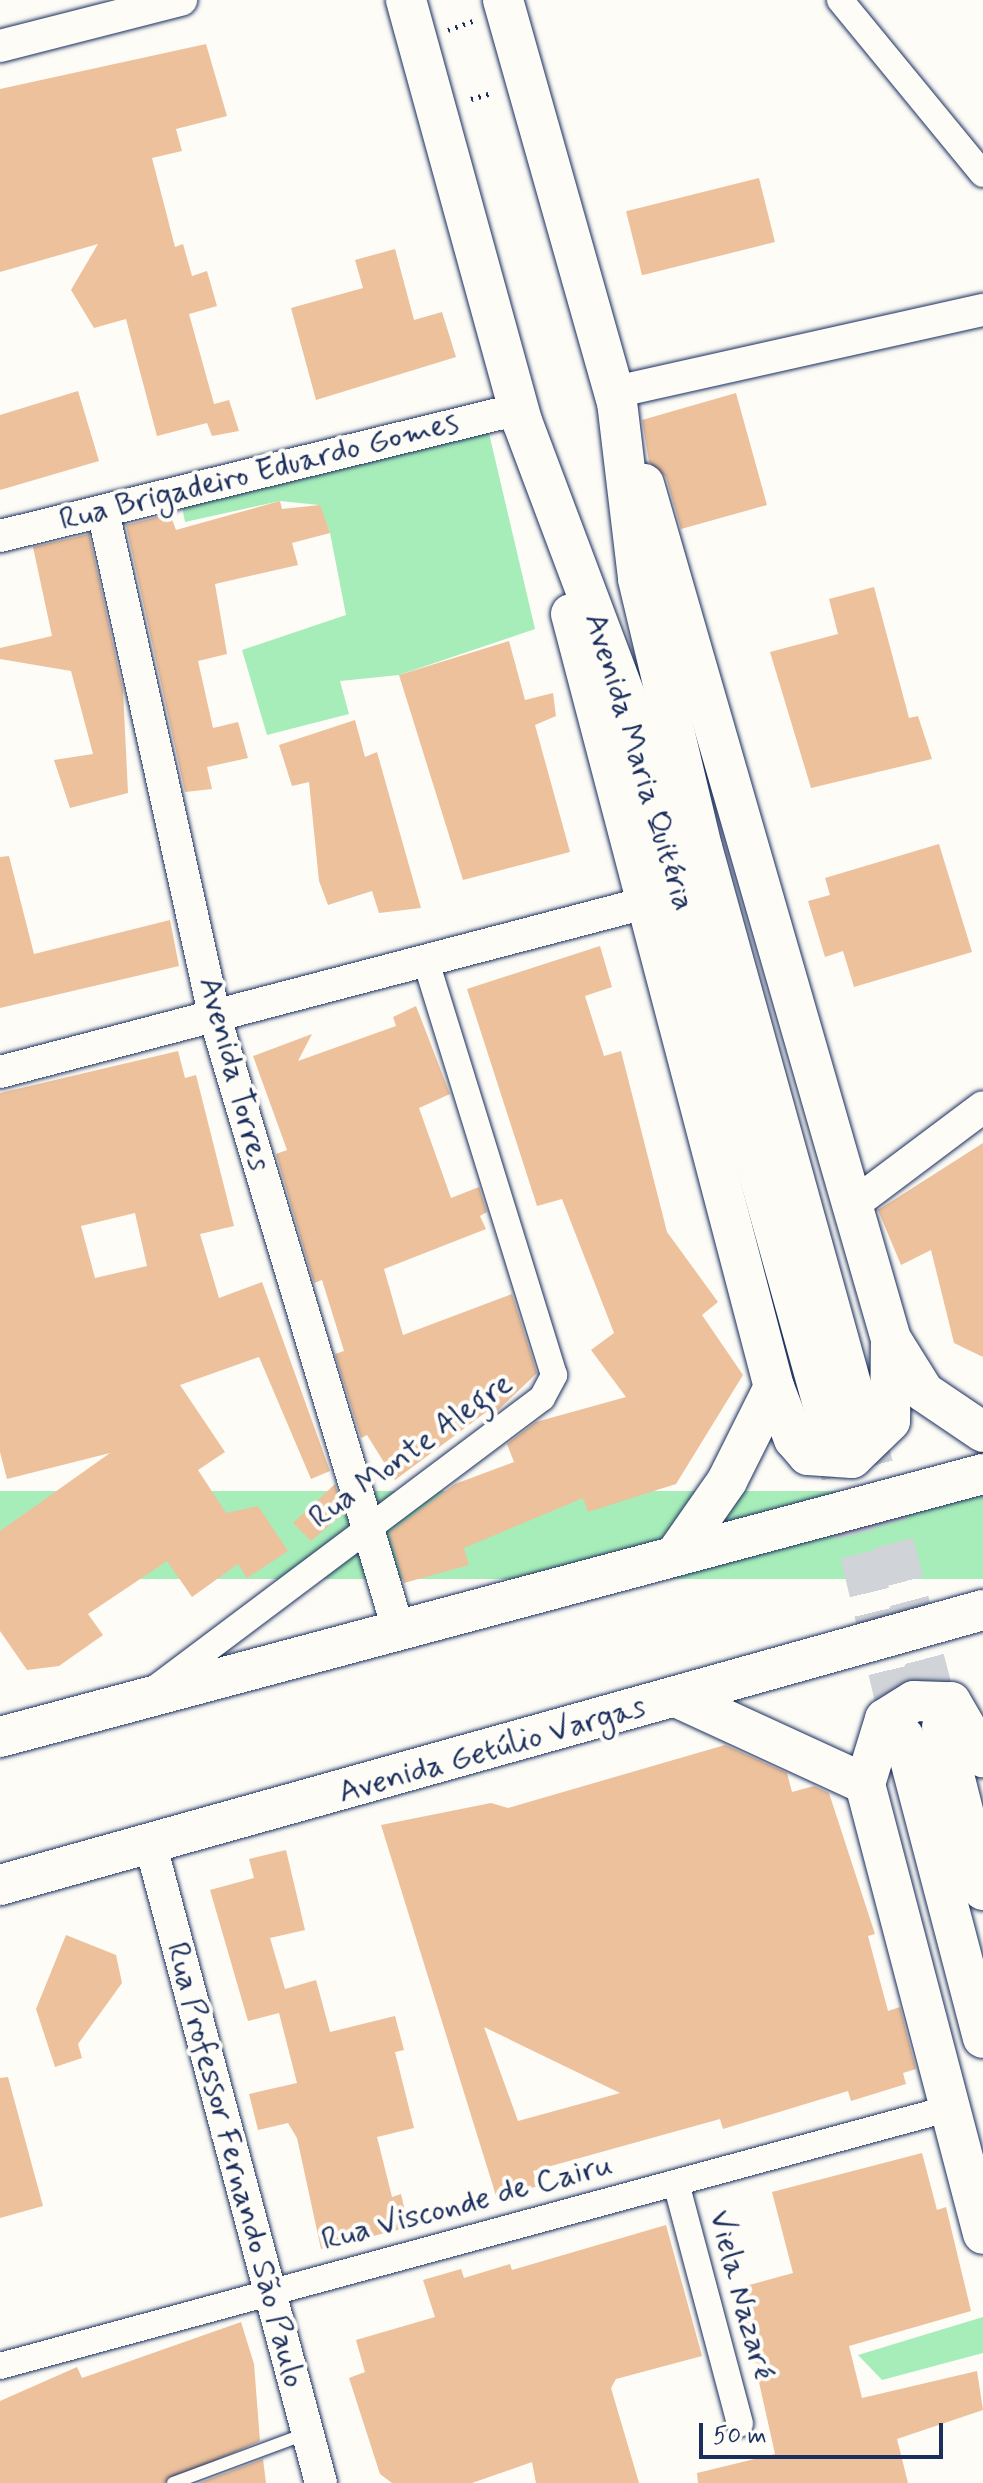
<!DOCTYPE html>
<html>
<head>
<meta charset="utf-8">
<style>
  body { margin:0 }
  #map { position:relative; width:983px; height:2483px; overflow:hidden; background:#fdfcf7; font-family:Mynerve,sans-serif }
  div>[style] { position:absolute }
  [style*='--x'] { left:calc(var(--x)*1px); top:calc(var(--y)*1px); width:calc(var(--w)*1px); rotate:calc(var(--a)*1deg) }
  .green>* { inset:0; background:#a7edba; transform-origin:0 0 }
  .building>* { inset:0; background:#ecc19c; transform-origin:0 0 }
  .primary-tunnel>* { height:40px; margin-top:-20px; transform-origin:0; background:repeating-linear-gradient(90deg,#d0d3d8 0 40px,transparent 0 60px) }
  .path>* { height:5px; margin-top:-2.5px; transform-origin:0; background:repeating-linear-gradient(90deg,#1b2f5e 0 2px,transparent 0 8px) }
  .roads { filter:drop-shadow(0 0 2px #1b2f5e) drop-shadow(0 0 2px #1b2f5e) }
  .service>* { height:12px; margin:-6px; padding:0 6px; transform-origin:6px; border-radius:6px; background:#fdfcf7 }
  .minor>* { height:26px; margin:-13px; padding:0 13px; transform-origin:13px; border-radius:13px; background:#fdfcf7 }
  .tertiary>* { height:32px; margin:-16px; padding:0 16px; transform-origin:16px; border-radius:16px; background:#fdfcf7 }
  .primary>* { height:40px; margin:-20px; padding:0 20px; transform-origin:20px; border-radius:20px; background:#fdfcf7 }
  span { translate:-50% -50%; white-space:nowrap; text-align:center; line-height:1.15; -webkit-text-stroke:8px #fdfcf7; paint-order:stroke }
  .street-label { font-size:32px; color:#1b2f5e }
  .scale { position:absolute; left:699px; top:2423px; width:244px; height:36px; box-sizing:border-box; border:4px solid #1b2f5e; border-top:0; padding-left:10px; font-size:24px; line-height:28px; white-space:nowrap; color:#1b2f5e; -webkit-text-stroke:6px #fdfcf7; paint-order:stroke }
</style>
</head>
<body>
<div id="map">
  <div class="green">
    <div style="clip-path:polygon(488px 429px,535px 629px,399px 675px,340px 681px,349px 714px,267px 735px,242px 650px,346px 615px,330px 533px,319px 505px,280px 501px,185px 522px,181px 501px)"></div>
    <div style="left:983px;top:1491px;width:88px;height:1019px;rotate:90deg"></div>
    <div style="clip-path:polygon(983px 2317px,983px 2353px,882px 2380px,858px 2355px)"></div>
  </div>
  <div class="building">
    <div style="clip-path:polygon(206px 44px,227px 116px,176px 129px,182px 151px,152px 158px,175px 247px,183px 244px,192px 276px,207px 271px,217px 306px,189px 314px,214px 404px,229px 400px,239px 431px,212px 436px,207px 423px,157px 436px,126px 319px,94px 328px,71px 290px,98px 244px,0 272px,0 89px)"></div>
    <div style="left:759px;top:178px;width:66px;height:137px;rotate:76deg"></div>
    <div style="clip-path:polygon(395px 249px,414px 320px,442px 312px,456px 357px,316px 400px,291px 308px,363px 288px,355px 260px)"></div>
    <div style="clip-path:polygon(78px 391px,99px 461px,0 490px,0 415px)"></div>
    <div style="clip-path:polygon(736px 393px,767px 505px,681px 529px,666px 477px,649px 462px,642px 420px)"></div>
    <div style="clip-path:polygon(280px 501px,282px 509px,320px 505px,330px 533px,292px 543px,298px 565px,215px 584px,227px 654px,198px 661px,213px 728px,238px 722px,248px 758px,207px 767px,212px 789px,185px 792px,126px 525px,170px 514px,176px 530px)"></div>
    <div style="clip-path:polygon(89px 534px,123px 690px,128px 793px,70px 808px,54px 760px,93px 754px,71px 671px,0 659px,0 648px,52px 636px,33px 547px)"></div>
    <div style="clip-path:polygon(874px 587px,909px 718px,918px 716px,932px 759px,811px 788px,770px 652px,838px 634px,829px 599px)"></div>
    <div style="clip-path:polygon(509px 641px,525px 700px,553px 693px,556px 716px,535px 725px,570px 852px,463px 880px,399px 675px)"></div>
    <div style="clip-path:polygon(355px 720px,365px 757px,377px 752px,421px 908px,379px 913px,372px 891px,328px 905px,319px 881px,309px 782px,292px 786px,279px 745px)"></div>
    <div style="clip-path:polygon(939px 844px,972px 952px,854px 987px,843px 951px,825px 957px,808px 901px,830px 895px,825px 878px)"></div>
    <div style="clip-path:polygon(9px 856px,34px 954px,170px 920px,179px 966px,0 1008px,0 857px)"></div>
    <div style="clip-path:polygon(600px 946px,612px 987px,585px 996px,604px 1056px,621px 1051px,667px 1232px,718px 1302px,702px 1315px,743px 1375px,676px 1484px,588px 1512px,583px 1498px,464px 1548px,469px 1565px,404px 1583px,389px 1533px,455px 1484px,514px 1462px,507px 1444px,536px 1422px,626px 1397px,591px 1350px,614px 1333px,562px 1199px,537px 1206px,467px 989px)"></div>
    <div style="clip-path:polygon(416px 1006px,450px 1094px,419px 1108px,451px 1198px,479px 1187px,487px 1212px,480px 1216px,486px 1229px,384px 1269px,403px 1335px,512px 1294px,537px 1373px,495px 1413px,493px 1407px,395px 1480px,367px 1435px,361px 1438px,335px 1354px,344px 1351px,322px 1280px,314px 1283px,276px 1154px,287px 1150px,253px 1056px,312px 1034px,298px 1061px,396px 1026px,393px 1017px)"></div>
    <div style="clip-path:polygon(evenodd,178px 1051px,185px 1078px,196px 1075px,234px 1226px,200px 1234px,219px 1298px,262px 1282px,330px 1471px,311px 1479px,259px 1357px,180px 1385px,225px 1452px,198px 1470px,226px 1513px,258px 1506px,288px 1551px,247px 1578px,238px 1564px,192px 1597px,167px 1561px,88px 1614px,103px 1635px,59px 1666px,27px 1670px,0 1631px,0 1531px,110px 1453px,7px 1479px,0 1452px,0 1093px,178px 1051px,135px 1213px,147px 1266px,95px 1278px,81px 1226px,135px 1213px)"></div>
    <div style="clip-path:polygon(983px 1143px,983px 1357px,954px 1343px,931px 1250px,901px 1265px,878px 1210px)"></div>
    <div style="clip-path:polygon(335px 1484px,344px 1513px,311px 1541px,293px 1523px)"></div>
    <div style="clip-path:polygon(evenodd,725px 1745px,787px 1773px,792px 1792px,814px 1786px,829px 1793px,875px 1934px,868px 1936px,888px 2011px,900px 2007px,916px 2069px,903px 2073px,906px 2084px,851px 2101px,848px 2091px,723px 2129px,720px 2119px,533px 2171px,538px 2186px,497px 2199px,381px 1825px,491px 1803px,508px 1808px,725px 1745px,484px 2027px,620px 2093px,518px 2121px,484px 2027px)"></div>
    <div style="clip-path:polygon(286px 1850px,305px 1930px,270px 1938px,285px 1989px,316px 1980px,330px 2032px,395px 2016px,404px 2050px,395px 2052px,414px 2128px,377px 2137px,392px 2197px,401px 2194px,409px 2227px,321px 2249px,297px 2138px,288px 2123px,258px 2130px,249px 2094px,297px 2083px,279px 2013px,248px 2021px,210px 1890px,254px 1878px,249px 1859px)"></div>
    <div style="clip-path:polygon(66px 1935px,116px 1955px,122px 1983px,78px 2044px,82px 2058px,55px 2067px,36px 2009px)"></div>
    <div style="clip-path:polygon(8px 2077px,43px 2206px,0 2218px,0 2078px)"></div>
    <div style="clip-path:polygon(922px 2153px,937px 2210px,946px 2207px,971px 2311px,849px 2346px,862px 2398px,977px 2371px,983px 2410px,897px 2439px,908px 2483px,698px 2483px,697px 2473px,775px 2454px,738px 2288px,793px 2273px,772px 2192px)"></div>
    <div style="clip-path:polygon(666px 2225px,702px 2356px,616px 2379px,611px 2388px,639px 2483px,536px 2483px,532px 2462px,472px 2483px,392px 2483px,380px 2474px,349px 2378px,365px 2372px,356px 2340px,435px 2317px,423px 2280px,461px 2269px,464px 2278px,510px 2264px,512px 2270px)"></div>
    <div style="clip-path:polygon(241px 2322px,254px 2364px,260px 2441px,164px 2483px,0 2483px,0 2401px,77px 2367px,82px 2378px)"></div>
    <div style="clip-path:polygon(263px 2459px,266px 2483px,199px 2483px)"></div>
  </div>
  <div class="primary-tunnel">
    <div style="--x:863;--y:1427;--w:310;--a:75.2"></div>
    <div style="--x:832;--y:1437;--w:309;--a:76.5"></div>
  </div>
  <div class="path">
    <div style="--x:448;--y:30;--w:27;--a:-20"></div>
    <div style="--x:471;--y:99;--w:22;--a:-16"></div>
  </div>
  <div class="roads">
    <div class="service">
      <div style="--x:173;--y:2483;--w:141;--a:-20.4"></div>
    </div>
    <div class="minor">
      <div style="--x:840;--y:0;--w:225;--a:50.6"></div>
      <div style="--x:157;--y:1687;--w:481;--a:-36.9"></div>
      <div style="--x:542;--y:1398;--w:26;--a:-62"></div>
      <div style="--x:554;--y:1375;--w:432;--a:-107.2"></div>
      <div style="--x:676;--y:2183;--w:249;--a:75.1"></div>
      <div style="--x:0;--y:2366;--w:985;--a:-15.18"></div>
    </div>
    <div class="tertiary">
      <div style="--x:0;--y:46;--w:187;--a:-14.3"></div>
      <div style="--x:615;--y:392;--w:377;--a:-12.6"></div>
      <div style="--x:103;--y:511;--w:515;--a:77.56"></div>
      <div style="--x:214;--y:1014;--w:642;--a:73.34"></div>
      <div style="--x:0;--y:536;--w:534;--a:-13.75"></div>
      <div style="--x:0;--y:1072;--w:667;--a:-14.68"></div>
      <div style="--x:850;--y:1207;--w:166;--a:-36.9"></div>
      <div style="--x:151;--y:1846;--w:659;--a:75.06"></div>
    </div>
    <div class="primary">
      <div style="--x:406;--y:0;--w:437;--a:74.6"></div>
      <div style="--x:522;--y:421;--w:298;--a:69.4"></div>
      <div style="--x:627;--y:700;--w:765;--a:74.46"></div>
      <div style="--x:503;--y:0;--w:418;--a:74.2"></div>
      <div style="--x:617;--y:402;--w:178;--a:83.2"></div>
      <div style="--x:638;--y:579;--w:276;--a:76.6"></div>
      <div style="--x:702;--y:847;--w:602;--a:74.49"></div>
      <div style="--x:644;--y:484;--w:890;--a:73.89"></div>
      <div style="--x:891;--y:1339;--w:62;--a:58.1"></div>
      <div style="--x:924;--y:1392;--w:71;--a:34.1"></div>
      <div style="--x:571;--y:614;--w:799;--a:75.29"></div>
      <div style="--x:774;--y:1387;--w:105;--a:116.6"></div>
      <div style="--x:727;--y:1481;--w:89;--a:124.9"></div>
      <div style="--x:774;--y:1387;--w:56;--a:69"></div>
      <div style="--x:794;--y:1439;--w:21;--a:49"></div>
      <div style="--x:808;--y:1455;--w:44;--a:3.9"></div>
      <div style="--x:852;--y:1458;--w:53;--a:-44.2"></div>
      <div style="--x:890;--y:1421;--w:79;--a:-89.3"></div>
      <div style="--x:676;--y:1697;--w:208;--a:24.7"></div>
      <div style="--x:865;--y:1784;--w:465;--a:75.3"></div>
      <div style="--x:942;--y:1727;--w:168;--a:75.9"></div>
      <div style="--x:0;--y:1737;--w:1018;--a:-14.98"></div>
      <div style="--x:904;--y:1737;--w:311;--a:75.3"></div>
      <div style="--x:865;--y:1784;--w:68;--a:-72.9"></div>
      <div style="--x:885;--y:1719;--w:34;--a:-32"></div>
      <div style="--x:914;--y:1701;--w:37;--a:2"></div>
      <div style="--x:951;--y:1702;--w:64;--a:59.8"></div>
      <div style="--x:0;--y:1885;--w:1021;--a:-15.63"></div>
    </div>
  </div>
  <div class="street-label">
    <span style="left:259px;top:472px;rotate:-14deg">Rua Brigadeiro Eduardo Gomes</span>
    <span style="left:639px;top:762px;rotate:73deg">Avenida Maria Quitéria</span>
    <span style="left:234px;top:1074px;rotate:75deg">Avenida Torres</span>
    <span style="left:411px;top:1451px;rotate:-36deg">Rua Monte Alegre</span>
    <span style="left:492px;top:1750px;rotate:-16deg">Avenida Getúlio Vargas</span>
    <span style="left:235px;top:2165px;rotate:75deg">Rua Professor Fernando São Paulo</span>
    <span style="left:467px;top:2203px;rotate:-15deg">Rua Visconde de Cairu</span>
    <span style="left:741px;top:2295px;rotate:75deg">Viela Nazaré</span>
  </div>
  <div class="scale">50 m</div>
</div>
</body>
</html>
